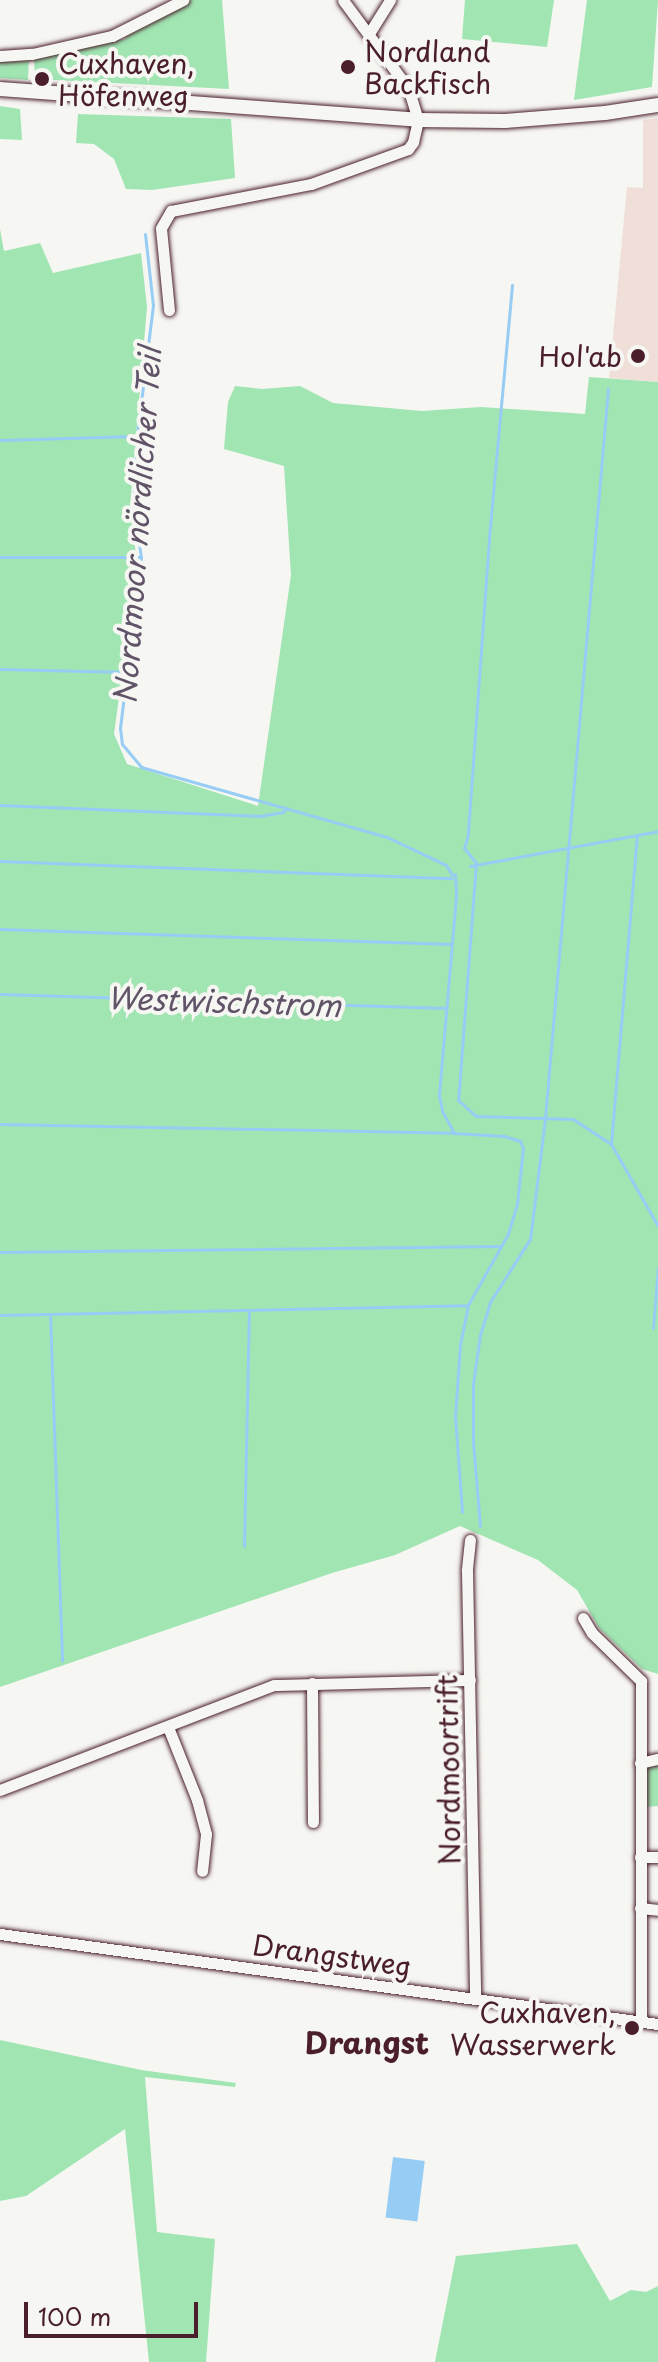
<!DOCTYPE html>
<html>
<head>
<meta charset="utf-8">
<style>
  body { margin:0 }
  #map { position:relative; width:658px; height:2362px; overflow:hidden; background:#f6f6f2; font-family:"Playpen Sans",sans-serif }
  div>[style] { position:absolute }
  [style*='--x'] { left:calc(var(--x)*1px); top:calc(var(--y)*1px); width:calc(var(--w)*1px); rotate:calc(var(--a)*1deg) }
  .built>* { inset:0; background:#f0dfd9 }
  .green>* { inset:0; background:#a0e5b2 }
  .water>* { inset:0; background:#97cdf5; transform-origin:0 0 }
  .stream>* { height:3px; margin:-1.5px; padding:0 1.5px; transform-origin:1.5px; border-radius:1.5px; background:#97cdf5 }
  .roads { filter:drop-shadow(0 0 2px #4a1f2b) drop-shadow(0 0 2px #4a1f2b) }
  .street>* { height:11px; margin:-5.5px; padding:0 5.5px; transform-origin:5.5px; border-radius:5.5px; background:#f6f6f2 }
  .secondary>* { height:14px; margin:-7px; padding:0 7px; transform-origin:7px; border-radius:7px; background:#f6f6f2 }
  .dots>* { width:22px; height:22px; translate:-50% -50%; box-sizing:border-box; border:4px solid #f6f6f2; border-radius:50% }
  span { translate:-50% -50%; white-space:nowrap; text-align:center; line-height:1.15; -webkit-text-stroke:8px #f6f6f2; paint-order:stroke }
  .poi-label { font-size:28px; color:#4a1f2b }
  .left { translate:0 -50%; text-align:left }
  .right { translate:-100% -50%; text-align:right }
  .street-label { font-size:28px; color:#4a1f2b }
  .water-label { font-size:30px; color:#615368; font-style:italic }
  .neighbourhood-label { font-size:30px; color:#4a1f2b; font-weight:700 }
  .scale { position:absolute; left:24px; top:2302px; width:174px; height:36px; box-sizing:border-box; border:4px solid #4a1f2b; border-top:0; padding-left:10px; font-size:24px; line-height:28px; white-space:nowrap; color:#4a1f2b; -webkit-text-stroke:6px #f6f6f2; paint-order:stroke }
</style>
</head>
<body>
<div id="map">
  <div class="built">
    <div style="clip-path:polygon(658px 118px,658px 382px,609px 378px,627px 187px,643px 188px,643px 120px)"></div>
  </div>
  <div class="green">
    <div style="clip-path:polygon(191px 0,222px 0,229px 89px,35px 79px,34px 58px,125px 39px,131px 31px)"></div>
    <div style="clip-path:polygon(465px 0,554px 0,547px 47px,462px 39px)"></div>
    <div style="clip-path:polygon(587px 0,658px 0,652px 87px,574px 100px)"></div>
    <div style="clip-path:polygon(29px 58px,28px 80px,0 78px,0 60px)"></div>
    <div style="clip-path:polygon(0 106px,20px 109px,22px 140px,0 139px)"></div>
    <div style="clip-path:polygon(78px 114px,231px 119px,235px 178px,152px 190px,126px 189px,114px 159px,94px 144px,76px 143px)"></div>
    <div style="clip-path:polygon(0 229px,4px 251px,40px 243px,53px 273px,141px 253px,147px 307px,130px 507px,137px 563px,114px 734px,127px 764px,258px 806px,291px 575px,284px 466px,224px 449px,228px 402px,235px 386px,262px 389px,300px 386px,333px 403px,422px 411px,481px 407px,585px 414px,589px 377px,658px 382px,658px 1674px,642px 1669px,599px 1628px,577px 1590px,538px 1560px,460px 1526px,395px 1555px,332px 1573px,0 1687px)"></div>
    <div style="clip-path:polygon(658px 1763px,658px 1806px,646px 1807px,645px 1774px,651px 1764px)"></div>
    <div style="clip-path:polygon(0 2040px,141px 2070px,236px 2083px,235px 2087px,145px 2077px,157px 2232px,215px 2239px,206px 2362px,149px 2362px,125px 2129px,26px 2196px,0 2201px)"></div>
    <div style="clip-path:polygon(577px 2244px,610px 2301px,631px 2290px,646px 2292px,658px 2286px,658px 2362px,435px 2362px,456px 2256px)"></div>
  </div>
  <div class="water">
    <div style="left:393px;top:2157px;width:32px;height:61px;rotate:7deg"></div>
  </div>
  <div class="stream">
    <div style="--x:145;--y:234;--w:71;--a:83.6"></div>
    <div style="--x:153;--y:305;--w:132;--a:97"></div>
    <div style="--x:137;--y:436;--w:69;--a:93.3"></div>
    <div style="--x:133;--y:505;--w:53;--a:81.3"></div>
    <div style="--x:141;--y:557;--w:172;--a:97"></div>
    <div style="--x:120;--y:728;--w:16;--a:83"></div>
    <div style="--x:122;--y:744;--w:30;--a:50"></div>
    <div style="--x:141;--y:767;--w:256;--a:15.9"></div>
    <div style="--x:387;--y:837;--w:65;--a:25.4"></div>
    <div style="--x:446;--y:865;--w:12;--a:59"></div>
    <div style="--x:512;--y:285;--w:255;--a:95.2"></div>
    <div style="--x:489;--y:539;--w:297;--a:94.1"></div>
    <div style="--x:468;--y:835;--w:14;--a:107"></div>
    <div style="--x:464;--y:848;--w:19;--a:51"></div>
    <div style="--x:476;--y:863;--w:238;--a:94.3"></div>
    <div style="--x:458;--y:1100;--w:24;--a:42"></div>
    <div style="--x:476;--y:1116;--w:97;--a:1.8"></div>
    <div style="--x:573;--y:1119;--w:45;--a:33.3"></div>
    <div style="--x:611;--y:1144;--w:95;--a:60.2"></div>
    <div style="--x:0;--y:440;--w:136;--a:-1.7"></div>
    <div style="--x:0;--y:557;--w:140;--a:0"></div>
    <div style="--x:0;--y:669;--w:127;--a:1.4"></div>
    <div style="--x:0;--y:805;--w:260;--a:2.4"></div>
    <div style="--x:260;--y:816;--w:23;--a:-10"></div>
    <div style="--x:283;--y:812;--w:5;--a:-53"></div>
    <div style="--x:0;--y:861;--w:452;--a:2.2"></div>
    <div style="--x:470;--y:866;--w:191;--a:-10.5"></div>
    <div style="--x:455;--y:874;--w:22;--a:87"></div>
    <div style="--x:456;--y:896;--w:200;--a:94.9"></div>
    <div style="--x:439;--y:1095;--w:16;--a:79"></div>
    <div style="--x:442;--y:1111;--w:25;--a:61"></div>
    <div style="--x:454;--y:1133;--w:50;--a:3.4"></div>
    <div style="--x:504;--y:1136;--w:17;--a:17"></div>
    <div style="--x:520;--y:1141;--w:8;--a:67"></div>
    <div style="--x:523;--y:1148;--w:56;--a:96.1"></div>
    <div style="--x:517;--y:1204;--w:31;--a:107"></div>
    <div style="--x:508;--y:1234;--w:81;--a:119.4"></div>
    <div style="--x:468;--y:1305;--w:41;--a:101.3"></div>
    <div style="--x:460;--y:1345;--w:71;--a:94"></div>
    <div style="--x:455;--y:1416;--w:96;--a:85.8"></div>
    <div style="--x:0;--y:929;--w:452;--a:1.9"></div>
    <div style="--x:0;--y:994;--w:447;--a:1.8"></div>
    <div style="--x:0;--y:1124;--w:452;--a:1.1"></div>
    <div style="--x:611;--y:1144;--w:310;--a:-85.2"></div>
    <div style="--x:0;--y:1252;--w:500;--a:-0.69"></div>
    <div style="--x:50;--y:1314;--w:347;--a:88"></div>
    <div style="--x:0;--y:1315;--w:468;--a:-1.2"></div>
    <div style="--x:653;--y:1328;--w:61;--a:-85.3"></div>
    <div style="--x:480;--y:1526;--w:84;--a:-94.8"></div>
    <div style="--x:473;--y:1442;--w:58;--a:-90"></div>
    <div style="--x:473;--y:1384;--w:49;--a:-81.9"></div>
    <div style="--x:480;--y:1335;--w:34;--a:-73"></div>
    <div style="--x:490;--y:1302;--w:75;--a:-57.6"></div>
    <div style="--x:530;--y:1239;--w:122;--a:-82.9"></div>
    <div style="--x:545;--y:1118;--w:732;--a:-85.06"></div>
    <div style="--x:244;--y:1546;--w:236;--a:-88.8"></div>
  </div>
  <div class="roads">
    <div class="street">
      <div style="--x:370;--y:32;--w:38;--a:-58"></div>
      <div style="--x:0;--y:56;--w:32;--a:-4"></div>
      <div style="--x:32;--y:54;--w:82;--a:-12.7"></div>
      <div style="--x:112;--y:36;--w:80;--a:-26.9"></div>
      <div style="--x:169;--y:310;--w:82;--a:-95.6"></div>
      <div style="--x:161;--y:228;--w:20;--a:-60"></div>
      <div style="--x:171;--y:211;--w:143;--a:-10.9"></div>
      <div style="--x:311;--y:184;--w:103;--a:-19.8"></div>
      <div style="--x:408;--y:149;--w:9;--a:-54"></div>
      <div style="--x:413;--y:142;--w:23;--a:-77"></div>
      <div style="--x:418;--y:120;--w:34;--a:-107"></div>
      <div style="--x:408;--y:88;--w:109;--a:-126.5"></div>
      <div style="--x:470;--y:1540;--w:31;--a:96"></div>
      <div style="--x:467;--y:1571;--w:428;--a:88.9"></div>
      <div style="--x:583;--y:1618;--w:17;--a:59"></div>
      <div style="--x:592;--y:1633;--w:69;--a:44.4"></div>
      <div style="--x:641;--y:1681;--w:340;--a:90"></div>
      <div style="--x:312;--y:1683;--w:139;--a:89.6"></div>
      <div style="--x:168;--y:1727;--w:79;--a:68.3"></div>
      <div style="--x:197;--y:1800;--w:35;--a:75"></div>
      <div style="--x:206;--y:1834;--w:37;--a:96"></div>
      <div style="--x:640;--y:1763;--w:18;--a:-13"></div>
      <div style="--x:0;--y:1790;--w:293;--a:-21"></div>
      <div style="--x:274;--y:1685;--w:196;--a:-1.5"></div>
      <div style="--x:640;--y:1857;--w:18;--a:0"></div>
      <div style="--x:640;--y:1908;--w:18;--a:6"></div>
      <div style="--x:0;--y:1934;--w:664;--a:7.79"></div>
    </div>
    <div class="secondary">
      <div style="--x:0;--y:89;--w:419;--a:4.2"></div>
      <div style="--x:418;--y:120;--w:87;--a:0.7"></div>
      <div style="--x:505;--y:121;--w:100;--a:-4.6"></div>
      <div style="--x:605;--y:113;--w:54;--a:-8.6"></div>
    </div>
  </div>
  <div class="dots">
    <div style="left:348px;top:67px;background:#4a1f2b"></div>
    <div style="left:42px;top:79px;background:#4a1f2b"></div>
    <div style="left:638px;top:356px;background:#4a1f2b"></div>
    <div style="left:632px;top:2028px;background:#4a1f2b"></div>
  </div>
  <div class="poi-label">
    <span class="left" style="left:364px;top:67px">Nordland<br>Backfisch</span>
    <span class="left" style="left:58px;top:79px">Cuxhaven,<br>Höfenweg</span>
    <span class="right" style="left:622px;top:356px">Hol'ab</span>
    <span class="right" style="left:616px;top:2028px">Cuxhaven,<br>Wasserwerk</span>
  </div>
  <div class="street-label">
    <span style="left:448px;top:1770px;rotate:-91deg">Nordmoortrift</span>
    <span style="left:332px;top:1955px;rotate:8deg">Drangstweg</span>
  </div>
  <div class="water-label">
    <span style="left:137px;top:526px;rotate:-86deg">Nordmoor nördlicher Teil</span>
    <span style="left:224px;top:1001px;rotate:2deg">Westwischstrom</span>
  </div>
  <div class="neighbourhood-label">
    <span style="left:367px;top:2042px">Drangst</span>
  </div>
  <div class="scale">100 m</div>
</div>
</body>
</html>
